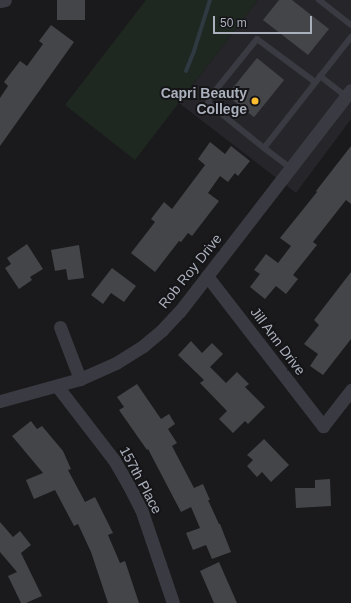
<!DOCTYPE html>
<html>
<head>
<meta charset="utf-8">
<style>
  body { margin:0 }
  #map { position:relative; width:351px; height:603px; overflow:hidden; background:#1a1a1c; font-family:Helvetica,sans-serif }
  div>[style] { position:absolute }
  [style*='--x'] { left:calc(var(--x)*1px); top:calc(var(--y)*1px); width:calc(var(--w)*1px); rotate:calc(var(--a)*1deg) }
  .built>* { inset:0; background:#262529 }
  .green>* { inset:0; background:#1f2820 }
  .stream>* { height:4px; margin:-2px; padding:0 2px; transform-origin:2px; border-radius:2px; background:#2e3942 }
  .building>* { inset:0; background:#444549; transform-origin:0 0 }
  .lane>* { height:6px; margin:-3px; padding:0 3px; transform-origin:3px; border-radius:3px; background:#3a3b42 }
  .street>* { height:13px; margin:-6.5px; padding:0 6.5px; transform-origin:6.5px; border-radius:6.5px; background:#3a3b42 }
  .dots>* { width:11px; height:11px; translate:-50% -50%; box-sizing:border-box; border:2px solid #151517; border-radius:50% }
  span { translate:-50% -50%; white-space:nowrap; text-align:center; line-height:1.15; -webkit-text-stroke:4px #151517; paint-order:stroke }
  .poi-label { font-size:14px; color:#abb0bd; font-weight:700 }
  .right { translate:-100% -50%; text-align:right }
  .street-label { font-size:14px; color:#abb0bd }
  .scale { position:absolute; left:213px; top:16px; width:99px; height:18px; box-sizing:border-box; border:2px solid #abb0bd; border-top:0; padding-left:5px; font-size:12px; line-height:14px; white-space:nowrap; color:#abb0bd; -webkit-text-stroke:3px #151517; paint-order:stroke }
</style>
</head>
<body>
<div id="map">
  <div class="built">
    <div style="clip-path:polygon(258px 0,351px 0,351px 119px,296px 193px,179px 103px)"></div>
  </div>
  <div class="green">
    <div style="clip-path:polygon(146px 0,258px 0,135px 160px,65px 105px)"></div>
  </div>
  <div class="stream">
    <div style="--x:186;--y:71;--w:22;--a:-68"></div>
    <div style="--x:194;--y:51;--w:53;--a:-72.6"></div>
  </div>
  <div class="building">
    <div style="left:57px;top:0;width:28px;height:20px"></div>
    <div style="clip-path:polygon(279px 0,292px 0,329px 29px,308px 55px,263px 20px)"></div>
    <div style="clip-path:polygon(51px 25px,74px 42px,0 146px,0 98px,8px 86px,4px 82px,20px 61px,27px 66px,43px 44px,39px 41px)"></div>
    <div style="left:257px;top:58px;width:35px;height:48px;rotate:39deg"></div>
    <div style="clip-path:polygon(210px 142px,225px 154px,231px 146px,250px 161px,238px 176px,235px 173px,228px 182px,220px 176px,208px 193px,219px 201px,192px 236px,188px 233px,181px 242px,179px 241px,155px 272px,131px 253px,155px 222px,151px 219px,164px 202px,172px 209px,205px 165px,198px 159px)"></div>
    <div style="clip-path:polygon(351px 146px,351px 204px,346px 200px,313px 242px,317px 245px,293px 275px,298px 279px,286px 294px,276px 286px,265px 299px,250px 287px,260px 274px,254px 270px,266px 254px,278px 263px,291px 246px,280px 238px,317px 192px,316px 191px)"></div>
    <div style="clip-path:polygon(27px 244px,43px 269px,30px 277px,32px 280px,19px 289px,5px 268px,11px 264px,7px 258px)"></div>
    <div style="clip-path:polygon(79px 245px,84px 278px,68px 280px,66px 269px,55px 271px,51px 250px)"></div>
    <div style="clip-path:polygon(112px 268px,136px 286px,124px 302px,111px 293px,103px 304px,91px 295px)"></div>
    <div style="clip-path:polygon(351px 272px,351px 339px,323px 375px,310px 366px,318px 354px,304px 344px,319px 325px,314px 320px)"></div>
    <div style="clip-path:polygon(191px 341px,202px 353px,212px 343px,223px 354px,210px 367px,226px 383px,237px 372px,249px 384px,245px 387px,265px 407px,248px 424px,245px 421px,233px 433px,219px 419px,227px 411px,200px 383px,204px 380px,178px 355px)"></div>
    <div style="clip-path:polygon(137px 384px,161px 419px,169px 414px,175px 424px,168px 429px,177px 443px,172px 446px,194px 488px,203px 484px,210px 500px,208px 500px,219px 524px,220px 524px,231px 552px,212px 559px,206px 545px,193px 550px,186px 533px,200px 528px,191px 507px,181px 512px,148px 449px,147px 450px,119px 410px,124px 407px,117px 397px)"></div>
    <div style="clip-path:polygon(31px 421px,37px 429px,42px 426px,63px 451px,71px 469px,68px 470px,85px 502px,95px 497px,113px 533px,108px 535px,120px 563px,125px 561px,139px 603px,108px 603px,91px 552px,78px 524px,74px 526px,55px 490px,34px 499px,26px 480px,43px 473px,12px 436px)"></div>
    <div style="clip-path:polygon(264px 439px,289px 465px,271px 482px,262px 472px,257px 477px,247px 466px,253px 460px,247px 455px)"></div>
    <div style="clip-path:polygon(330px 479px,331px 506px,296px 508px,295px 488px,315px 488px,315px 480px)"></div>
    <div style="clip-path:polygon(0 522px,13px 537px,20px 531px,31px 545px,21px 553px,42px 596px,26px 603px,21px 603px,8px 576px,17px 572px,0 552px)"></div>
    <div style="clip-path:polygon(219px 562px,237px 603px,214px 603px,200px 571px)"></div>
  </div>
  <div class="lane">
    <div style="--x:319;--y:0;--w:41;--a:38"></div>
    <div style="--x:320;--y:76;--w:33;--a:38"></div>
    <div style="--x:315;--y:82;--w:72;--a:-143.4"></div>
    <div style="--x:257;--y:39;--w:75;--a:129"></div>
    <div style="--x:210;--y:97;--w:6;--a:108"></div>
    <div style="--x:208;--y:103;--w:72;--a:38.8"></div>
    <div style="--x:264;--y:148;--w:141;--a:-51.9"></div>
    <div style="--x:264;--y:148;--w:34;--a:37"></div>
  </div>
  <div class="street">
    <div style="--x:0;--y:1;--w:5;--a:-11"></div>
    <div style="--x:207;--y:276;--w:190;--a:52.3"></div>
    <div style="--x:323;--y:426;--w:46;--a:-52.1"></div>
    <div style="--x:60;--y:327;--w:56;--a:69"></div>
    <div style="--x:57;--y:386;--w:93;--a:52.4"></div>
    <div style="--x:114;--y:460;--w:28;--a:60"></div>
    <div style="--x:128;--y:484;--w:28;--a:63"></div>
    <div style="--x:141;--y:509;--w:99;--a:71.2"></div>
    <div style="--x:0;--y:401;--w:83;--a:-15.4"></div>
    <div style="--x:80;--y:379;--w:39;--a:-24"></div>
    <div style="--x:116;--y:363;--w:32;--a:-32"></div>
    <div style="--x:143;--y:346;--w:25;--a:-40"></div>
    <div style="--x:162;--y:330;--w:26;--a:-47"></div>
    <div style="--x:180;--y:311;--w:279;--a:-52.3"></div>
  </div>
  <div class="dots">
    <div style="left:255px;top:101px;background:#ffbe2f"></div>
  </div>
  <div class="poi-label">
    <span class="right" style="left:247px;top:101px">Capri Beauty<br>College</span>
  </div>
  <div class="street-label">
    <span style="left:190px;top:271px;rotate:-51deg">Rob Roy Drive</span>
    <span style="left:278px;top:341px;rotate:53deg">Jill Ann Drive</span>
    <span style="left:141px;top:480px;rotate:62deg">157th Place</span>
  </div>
  <div class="scale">50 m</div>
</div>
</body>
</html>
